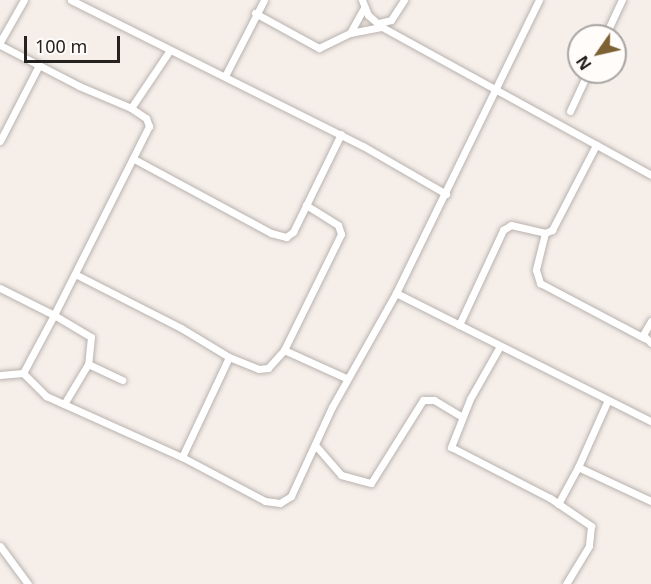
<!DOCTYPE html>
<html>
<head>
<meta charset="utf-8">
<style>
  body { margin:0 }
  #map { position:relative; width:651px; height:584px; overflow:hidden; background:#f5eee9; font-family:"Noto Sans",sans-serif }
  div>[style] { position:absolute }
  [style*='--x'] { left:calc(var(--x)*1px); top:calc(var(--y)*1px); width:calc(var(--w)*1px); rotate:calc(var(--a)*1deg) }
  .roads { filter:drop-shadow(0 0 2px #b9b2ae) drop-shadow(0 0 2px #b9b2ae) }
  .street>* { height:7px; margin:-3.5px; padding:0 3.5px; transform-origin:3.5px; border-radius:3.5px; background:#fff }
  span { translate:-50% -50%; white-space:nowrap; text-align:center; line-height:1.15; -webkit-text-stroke:6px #fffcfa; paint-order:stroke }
  .north { position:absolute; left:567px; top:24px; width:60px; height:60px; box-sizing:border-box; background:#fffcfa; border:2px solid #a8a5a3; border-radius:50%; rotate:236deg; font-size:16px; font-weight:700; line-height:24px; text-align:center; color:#252220 }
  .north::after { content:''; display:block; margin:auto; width:21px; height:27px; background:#7d6033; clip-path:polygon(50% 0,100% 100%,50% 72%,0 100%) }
  .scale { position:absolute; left:24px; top:36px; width:96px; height:27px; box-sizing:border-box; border:3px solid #252220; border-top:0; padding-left:8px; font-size:18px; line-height:21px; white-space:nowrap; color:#252220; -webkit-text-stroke:4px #fffcfa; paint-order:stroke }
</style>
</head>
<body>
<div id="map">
  <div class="roads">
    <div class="street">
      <div style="--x:71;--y:0;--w:326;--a:26.6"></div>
      <div style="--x:363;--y:146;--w:96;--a:30"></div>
      <div style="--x:362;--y:0;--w:16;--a:68"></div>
      <div style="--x:368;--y:15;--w:18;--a:41"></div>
      <div style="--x:382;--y:27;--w:307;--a:28.8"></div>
      <div style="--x:255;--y:13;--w:73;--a:28.7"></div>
      <div style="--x:319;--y:48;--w:34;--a:-26"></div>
      <div style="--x:350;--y:33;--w:33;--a:-11"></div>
      <div style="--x:379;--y:23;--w:12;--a:-14"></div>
      <div style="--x:391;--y:20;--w:24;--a:-57"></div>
      <div style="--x:350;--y:33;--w:29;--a:-61"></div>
      <div style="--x:605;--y:36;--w:40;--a:-65"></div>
      <div style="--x:0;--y:42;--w:48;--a:-60.3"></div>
      <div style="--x:0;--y:45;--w:89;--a:27.4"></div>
      <div style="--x:79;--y:86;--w:56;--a:22.9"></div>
      <div style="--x:131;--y:108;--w:18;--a:34"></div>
      <div style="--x:146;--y:118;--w:9;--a:69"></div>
      <div style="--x:149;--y:126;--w:212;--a:116.7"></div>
      <div style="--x:54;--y:315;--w:60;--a:-153.4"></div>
      <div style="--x:225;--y:76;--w:85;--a:-62.8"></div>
      <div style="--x:131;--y:108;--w:66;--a:-56.1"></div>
      <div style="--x:570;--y:111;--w:43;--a:-65.2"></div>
      <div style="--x:0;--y:141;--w:85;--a:-62.8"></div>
      <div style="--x:134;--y:159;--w:156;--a:28.4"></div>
      <div style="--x:271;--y:233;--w:16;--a:15"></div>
      <div style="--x:286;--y:237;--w:9;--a:-36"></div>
      <div style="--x:293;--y:232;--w:109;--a:-63.9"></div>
      <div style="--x:545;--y:233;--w:38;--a:104"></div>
      <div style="--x:536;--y:270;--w:14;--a:73"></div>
      <div style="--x:540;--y:283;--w:118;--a:27.9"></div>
      <div style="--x:77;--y:275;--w:117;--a:27"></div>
      <div style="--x:181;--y:328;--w:56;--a:31.1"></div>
      <div style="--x:229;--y:357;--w:32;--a:22"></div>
      <div style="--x:259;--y:369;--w:9;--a:-6"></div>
      <div style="--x:268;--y:368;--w:24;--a:-48"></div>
      <div style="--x:284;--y:350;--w:68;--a:24.3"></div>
      <div style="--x:396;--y:293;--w:285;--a:26.7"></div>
      <div style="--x:651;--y:321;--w:16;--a:120"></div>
      <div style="--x:643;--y:335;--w:11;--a:45"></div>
      <div style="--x:459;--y:325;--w:105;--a:-65.1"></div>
      <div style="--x:503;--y:230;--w:9;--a:-32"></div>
      <div style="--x:511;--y:225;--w:35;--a:13"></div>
      <div style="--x:545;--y:233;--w:8;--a:-23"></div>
      <div style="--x:552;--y:230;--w:96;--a:-62.6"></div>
      <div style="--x:500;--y:346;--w:61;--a:119.5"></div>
      <div style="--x:470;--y:399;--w:52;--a:111.6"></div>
      <div style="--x:451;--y:447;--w:111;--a:27.3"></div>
      <div style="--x:550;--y:498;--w:50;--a:34.3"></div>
      <div style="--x:591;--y:526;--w:20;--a:96"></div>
      <div style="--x:589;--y:546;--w:44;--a:121.2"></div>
      <div style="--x:284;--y:350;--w:129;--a:-63.8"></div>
      <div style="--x:341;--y:234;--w:9;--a:-108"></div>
      <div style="--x:338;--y:225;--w:38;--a:-148"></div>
      <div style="--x:23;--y:373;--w:66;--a:-61.9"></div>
      <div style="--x:54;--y:315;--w:43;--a:30.7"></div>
      <div style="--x:91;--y:337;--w:27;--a:96"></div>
      <div style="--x:88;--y:364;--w:38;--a:25"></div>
      <div style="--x:0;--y:375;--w:23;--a:-5"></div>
      <div style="--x:23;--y:373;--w:33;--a:45"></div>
      <div style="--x:46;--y:396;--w:149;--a:24.2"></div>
      <div style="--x:182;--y:457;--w:110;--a:-64.8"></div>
      <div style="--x:607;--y:402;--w:71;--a:114"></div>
      <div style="--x:578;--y:467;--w:81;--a:25"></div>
      <div style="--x:64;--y:404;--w:47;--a:-59"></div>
      <div style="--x:316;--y:446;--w:38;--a:49"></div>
      <div style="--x:341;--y:475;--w:31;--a:15"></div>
      <div style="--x:371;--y:483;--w:98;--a:-57.9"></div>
      <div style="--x:423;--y:400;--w:11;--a:0"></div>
      <div style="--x:434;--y:400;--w:33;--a:31"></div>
      <div style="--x:182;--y:457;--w:94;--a:27.9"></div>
      <div style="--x:265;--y:501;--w:15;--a:8"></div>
      <div style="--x:280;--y:503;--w:13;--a:-32"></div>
      <div style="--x:291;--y:496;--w:98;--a:-65.3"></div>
      <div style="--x:332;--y:407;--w:131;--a:-60.7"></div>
      <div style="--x:396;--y:293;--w:326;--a:-64"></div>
      <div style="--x:558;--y:504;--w:42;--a:-61.6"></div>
      <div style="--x:0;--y:546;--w:47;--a:53.6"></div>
    </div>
  </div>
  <div class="north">N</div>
  <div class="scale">100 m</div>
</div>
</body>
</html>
